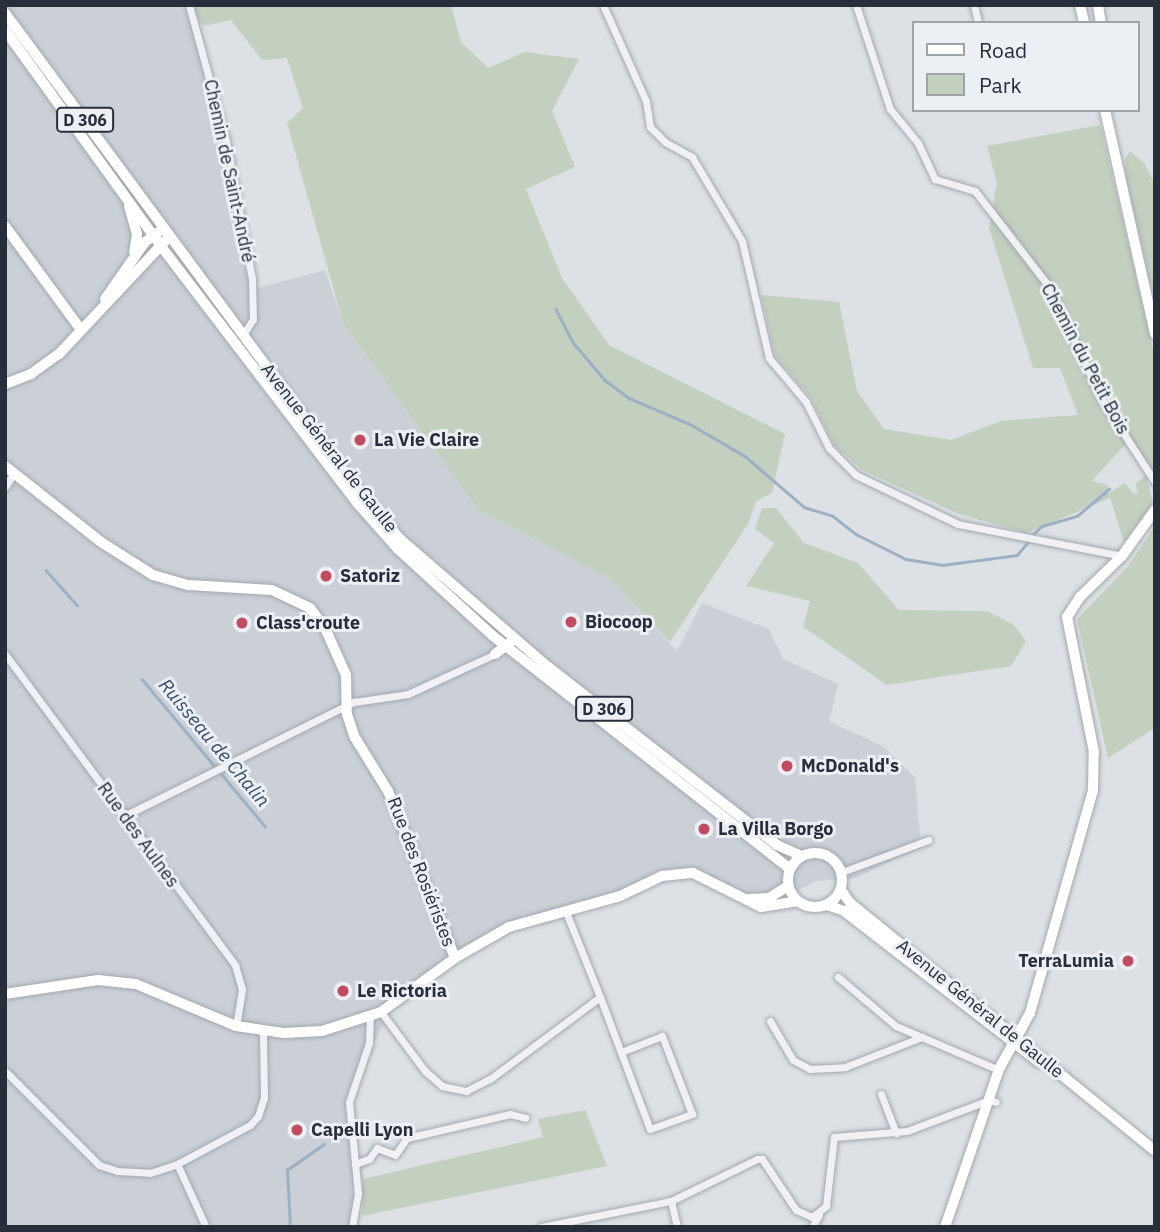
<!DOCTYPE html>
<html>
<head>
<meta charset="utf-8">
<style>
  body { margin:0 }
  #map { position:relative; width:1160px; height:1232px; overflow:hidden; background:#dde1e5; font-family:"IBM Plex Sans",sans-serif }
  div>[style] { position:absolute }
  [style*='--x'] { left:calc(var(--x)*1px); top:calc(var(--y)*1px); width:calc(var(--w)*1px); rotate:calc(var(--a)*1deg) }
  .built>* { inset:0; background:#cbd0d7 }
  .green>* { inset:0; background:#c3cfbf }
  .stream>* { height:2.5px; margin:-1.25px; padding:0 1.25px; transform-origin:1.25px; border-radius:1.25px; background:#9bb0c3 }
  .roads { filter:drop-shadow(0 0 2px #a3a8af) drop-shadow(0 0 2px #a3a8af) }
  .street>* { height:7px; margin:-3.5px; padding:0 3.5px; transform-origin:3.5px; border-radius:3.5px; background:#eff1f4 }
  .secondary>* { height:10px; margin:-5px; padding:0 5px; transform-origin:5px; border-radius:5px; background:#fff }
  .primary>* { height:10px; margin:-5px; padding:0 5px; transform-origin:5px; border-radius:5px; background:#fff }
  .primary>.ring { margin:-5px; padding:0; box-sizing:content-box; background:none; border:10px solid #fff; border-radius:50% }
  .dots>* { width:19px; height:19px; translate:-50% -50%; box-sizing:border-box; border:4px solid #eceff3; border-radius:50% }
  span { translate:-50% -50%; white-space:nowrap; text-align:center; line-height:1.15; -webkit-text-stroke:6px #eceff3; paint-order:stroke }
  .shield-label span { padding:2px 5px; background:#eceff3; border:2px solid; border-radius:5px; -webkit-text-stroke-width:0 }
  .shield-label { font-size:16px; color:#282f3b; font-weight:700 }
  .street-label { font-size:18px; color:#282f3b }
  .poi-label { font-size:18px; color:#282f3b; font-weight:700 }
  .left { translate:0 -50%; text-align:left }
  .right { translate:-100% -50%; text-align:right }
  .water-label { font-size:19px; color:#364f6b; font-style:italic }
  .frame { position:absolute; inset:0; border:7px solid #282f3b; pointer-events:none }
  .legend { position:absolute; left:912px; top:21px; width:228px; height:91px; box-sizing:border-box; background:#eceff3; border:2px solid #9ea2a9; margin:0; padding:9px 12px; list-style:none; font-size:21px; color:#282f3b }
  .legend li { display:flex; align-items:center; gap:14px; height:35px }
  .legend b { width:35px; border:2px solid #9ea2a9 }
</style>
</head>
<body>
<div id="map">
  <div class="built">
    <div style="clip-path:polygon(5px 5px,189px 5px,250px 290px,325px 270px,343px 323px,478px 510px,607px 577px,677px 651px,702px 603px,769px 629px,783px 659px,838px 684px,829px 721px,884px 747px,915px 777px,921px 848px,855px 878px,816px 881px,772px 904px,677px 872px,566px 912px,505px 927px,396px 1002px,348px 1090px,354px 1203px,351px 1227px,5px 1227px)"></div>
  </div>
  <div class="green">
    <div style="clip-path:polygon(190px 5px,451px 5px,461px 42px,488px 68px,525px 52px,579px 59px,552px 111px,575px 167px,526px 189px,562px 278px,609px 345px,785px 434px,772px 493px,756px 501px,748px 524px,670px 642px,607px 577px,478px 510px,343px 323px,287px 123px,303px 108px,287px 58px,262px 60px,231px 20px,203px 26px)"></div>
    <div style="clip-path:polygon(1100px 125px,1155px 357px,1155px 475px,1130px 439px,1092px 481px,1108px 485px,1108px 494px,1125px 483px,1134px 494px,1138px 492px,1135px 484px,1146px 476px,1153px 503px,1124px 542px,1110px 498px,1027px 533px,959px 514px,862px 470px,834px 445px,811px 398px,775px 356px,761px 295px,839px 302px,857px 391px,884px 429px,951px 440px,1001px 421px,1078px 415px,1060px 368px,1033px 368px,989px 228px,997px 183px,987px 146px)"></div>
    <div style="clip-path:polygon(1130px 151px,1145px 164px,1155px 185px,1155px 303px,1126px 178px,1125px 159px)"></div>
    <div style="clip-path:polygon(762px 508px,776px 508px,804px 543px,858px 563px,899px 610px,987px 611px,1013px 624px,1026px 641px,1011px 666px,887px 685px,803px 627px,810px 601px,746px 586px,774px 543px,755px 529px)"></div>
    <div style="clip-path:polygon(1155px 526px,1155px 728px,1108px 758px,1077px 619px,1129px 565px)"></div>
    <div style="clip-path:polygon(585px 1110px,607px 1166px,362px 1216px,363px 1179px,543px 1137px,538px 1119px)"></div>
  </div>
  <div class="stream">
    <div style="--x:556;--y:309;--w:36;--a:63"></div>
    <div style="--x:572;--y:341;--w:51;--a:49.8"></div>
    <div style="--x:605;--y:380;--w:30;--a:37"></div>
    <div style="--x:629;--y:398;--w:66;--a:23.1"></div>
    <div style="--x:690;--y:424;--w:64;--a:30.2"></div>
    <div style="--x:745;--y:456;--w:78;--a:40.8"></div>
    <div style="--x:804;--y:507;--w:30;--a:17"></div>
    <div style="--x:833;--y:516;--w:29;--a:38"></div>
    <div style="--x:856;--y:534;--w:56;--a:26.6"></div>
    <div style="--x:906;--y:559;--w:36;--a:9"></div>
    <div style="--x:942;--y:565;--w:76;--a:-7.6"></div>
    <div style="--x:1017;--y:555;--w:16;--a:-50"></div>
    <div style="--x:1030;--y:537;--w:16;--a:-43"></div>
    <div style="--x:1042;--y:526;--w:36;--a:-16"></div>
    <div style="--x:1077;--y:516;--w:42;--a:-40.2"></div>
    <div style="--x:46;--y:570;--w:47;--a:48.5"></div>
    <div style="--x:142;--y:679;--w:192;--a:50.1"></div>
    <div style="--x:290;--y:1227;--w:57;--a:-93"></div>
    <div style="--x:287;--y:1170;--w:45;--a:-35.1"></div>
  </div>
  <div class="roads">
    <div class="street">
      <div style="--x:189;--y:5;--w:141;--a:74.8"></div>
      <div style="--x:226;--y:141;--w:140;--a:79.3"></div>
      <div style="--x:252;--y:279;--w:40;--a:88.6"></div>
      <div style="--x:253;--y:319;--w:19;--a:122"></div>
      <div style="--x:603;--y:5;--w:105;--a:65.9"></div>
      <div style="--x:646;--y:101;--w:26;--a:81"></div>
      <div style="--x:650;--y:127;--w:21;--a:45"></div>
      <div style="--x:665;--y:142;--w:31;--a:29"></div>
      <div style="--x:692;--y:157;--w:98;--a:59.2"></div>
      <div style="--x:742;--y:241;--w:120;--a:77"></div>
      <div style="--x:769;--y:358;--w:57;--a:49.9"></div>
      <div style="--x:806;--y:402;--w:51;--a:63.4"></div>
      <div style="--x:829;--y:448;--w:38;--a:45"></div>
      <div style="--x:856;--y:475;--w:113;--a:25.7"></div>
      <div style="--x:958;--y:524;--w:167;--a:11"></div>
      <div style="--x:856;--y:5;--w:109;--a:71.9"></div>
      <div style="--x:890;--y:109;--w:44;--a:50.5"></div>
      <div style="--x:918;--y:143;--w:40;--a:65"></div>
      <div style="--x:935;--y:179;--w:42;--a:16.7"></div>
      <div style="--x:975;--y:191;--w:119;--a:52.2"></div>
      <div style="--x:1048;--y:285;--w:127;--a:64.8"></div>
      <div style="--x:1102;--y:400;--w:98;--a:57.1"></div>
      <div style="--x:974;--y:5;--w:18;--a:77"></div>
      <div style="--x:5;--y:487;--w:17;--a:-57"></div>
      <div style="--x:5;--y:654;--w:387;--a:53.5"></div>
      <div style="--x:235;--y:965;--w:25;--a:74"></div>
      <div style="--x:242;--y:989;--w:37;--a:99"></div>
      <div style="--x:124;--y:816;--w:257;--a:-26.4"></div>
      <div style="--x:354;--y:702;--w:55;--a:-8.4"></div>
      <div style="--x:408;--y:694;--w:96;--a:-24.7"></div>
      <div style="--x:842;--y:872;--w:92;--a:-20.4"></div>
      <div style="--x:838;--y:977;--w:76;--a:40.2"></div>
      <div style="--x:896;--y:1026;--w:112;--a:23.1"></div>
      <div style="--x:600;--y:997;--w:141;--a:69.3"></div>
      <div style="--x:650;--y:1129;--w:45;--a:-19.7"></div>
      <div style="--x:692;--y:1114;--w:84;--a:-111"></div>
      <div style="--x:662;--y:1036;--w:44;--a:158.7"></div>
      <div style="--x:381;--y:1012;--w:74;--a:53.3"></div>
      <div style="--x:425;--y:1071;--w:23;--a:41"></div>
      <div style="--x:442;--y:1086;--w:25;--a:12"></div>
      <div style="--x:466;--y:1091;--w:27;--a:-27"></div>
      <div style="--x:490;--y:1079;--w:137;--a:-36.7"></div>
      <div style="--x:600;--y:997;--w:92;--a:-111.8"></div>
      <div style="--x:770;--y:1021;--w:45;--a:59.5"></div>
      <div style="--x:793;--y:1060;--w:19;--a:28"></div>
      <div style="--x:810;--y:1069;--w:35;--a:-3"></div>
      <div style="--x:845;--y:1067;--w:83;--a:-21.3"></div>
      <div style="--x:5;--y:1071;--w:133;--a:45"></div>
      <div style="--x:99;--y:1165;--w:19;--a:18"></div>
      <div style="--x:117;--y:1171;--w:33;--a:3"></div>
      <div style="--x:150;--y:1173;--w:28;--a:-18"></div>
      <div style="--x:177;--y:1164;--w:83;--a:-28.1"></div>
      <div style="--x:250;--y:1125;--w:12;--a:-48"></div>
      <div style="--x:258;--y:1116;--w:19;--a:-72"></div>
      <div style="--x:264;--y:1098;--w:67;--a:-90.9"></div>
      <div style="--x:881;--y:1094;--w:42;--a:69"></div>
      <div style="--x:177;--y:1164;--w:69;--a:65.3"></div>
      <div style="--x:355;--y:1164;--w:15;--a:-20"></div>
      <div style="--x:369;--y:1159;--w:14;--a:-54"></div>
      <div style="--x:377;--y:1148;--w:19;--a:21"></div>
      <div style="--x:395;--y:1155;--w:21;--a:-55"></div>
      <div style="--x:407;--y:1138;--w:106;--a:-13.1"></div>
      <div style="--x:510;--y:1114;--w:16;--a:14"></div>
      <div style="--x:671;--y:1201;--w:27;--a:77"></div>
      <div style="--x:352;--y:1227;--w:34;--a:-80"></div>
      <div style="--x:358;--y:1194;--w:92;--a:-95.6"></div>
      <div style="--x:349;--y:1102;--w:62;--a:-71.3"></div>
      <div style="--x:369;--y:1043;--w:25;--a:-88"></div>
      <div style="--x:541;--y:1227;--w:133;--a:-11.3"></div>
      <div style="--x:671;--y:1201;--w:96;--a:-26"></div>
      <div style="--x:757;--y:1159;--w:5;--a:0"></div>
      <div style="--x:762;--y:1159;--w:61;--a:56.3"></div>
      <div style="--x:796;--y:1210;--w:17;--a:24"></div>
      <div style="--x:812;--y:1217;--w:18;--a:-38"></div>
      <div style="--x:826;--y:1206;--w:69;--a:-83.4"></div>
      <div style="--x:834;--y:1137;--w:73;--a:-4.7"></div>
      <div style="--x:907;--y:1131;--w:88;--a:-20.7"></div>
      <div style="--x:989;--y:1100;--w:7;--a:16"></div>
      <div style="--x:812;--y:1227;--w:14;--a:-60"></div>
    </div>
    <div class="secondary">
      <div style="--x:1080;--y:5;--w:18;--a:77"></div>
      <div style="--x:1098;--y:5;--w:18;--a:81"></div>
      <div style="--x:1105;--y:110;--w:230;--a:77.4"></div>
      <div style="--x:129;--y:206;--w:29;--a:74"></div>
      <div style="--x:137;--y:234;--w:18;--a:99"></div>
      <div style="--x:5;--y:226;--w:129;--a:53.8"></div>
      <div style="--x:105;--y:299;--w:70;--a:-54.9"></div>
      <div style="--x:145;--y:242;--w:22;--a:-36"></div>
      <div style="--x:5;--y:384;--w:28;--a:-21"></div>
      <div style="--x:31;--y:374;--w:34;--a:-36"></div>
      <div style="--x:59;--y:354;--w:156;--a:-46.8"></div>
      <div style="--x:5;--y:466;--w:122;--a:38.4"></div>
      <div style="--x:101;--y:542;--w:62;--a:32.4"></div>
      <div style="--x:153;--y:575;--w:37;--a:16"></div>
      <div style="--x:189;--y:585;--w:83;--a:3.4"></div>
      <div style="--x:272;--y:590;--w:42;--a:25.3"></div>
      <div style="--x:310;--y:608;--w:25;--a:53"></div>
      <div style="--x:325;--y:628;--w:51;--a:65.9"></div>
      <div style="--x:346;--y:675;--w:39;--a:89"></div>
      <div style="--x:347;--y:714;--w:23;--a:72"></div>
      <div style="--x:354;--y:736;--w:65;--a:58.3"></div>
      <div style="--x:388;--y:791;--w:180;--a:68.1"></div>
      <div style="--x:495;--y:654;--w:20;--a:-37"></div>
      <div style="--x:749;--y:899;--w:20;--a:-3"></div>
      <div style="--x:769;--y:898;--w:22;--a:-32"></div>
      <div style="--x:5;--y:994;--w:94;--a:-8.6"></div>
      <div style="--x:98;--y:980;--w:38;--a:6"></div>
      <div style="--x:136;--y:984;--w:108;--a:22.8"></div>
      <div style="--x:236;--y:1026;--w:49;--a:8.3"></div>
      <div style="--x:284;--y:1033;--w:38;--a:-3"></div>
      <div style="--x:322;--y:1031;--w:62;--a:-17.9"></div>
      <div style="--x:381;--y:1012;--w:92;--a:-36.1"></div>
      <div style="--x:455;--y:958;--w:62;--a:-29.9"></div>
      <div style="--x:509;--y:927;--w:115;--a:-15.6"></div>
      <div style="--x:620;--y:896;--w:47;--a:-25.5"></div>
      <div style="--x:662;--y:876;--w:31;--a:-6"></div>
      <div style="--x:693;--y:873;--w:76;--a:26.6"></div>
      <div style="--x:761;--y:907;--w:36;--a:-9"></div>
      <div style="--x:945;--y:1227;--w:167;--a:-71.1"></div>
      <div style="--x:999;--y:1069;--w:64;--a:-61"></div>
      <div style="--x:1030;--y:1013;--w:231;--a:-74.2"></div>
      <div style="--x:1093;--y:791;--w:39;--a:-89"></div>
      <div style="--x:1094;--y:752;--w:138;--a:-101.3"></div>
      <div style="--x:1067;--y:617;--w:24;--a:-57"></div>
      <div style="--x:1080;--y:597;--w:59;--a:-44.3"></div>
      <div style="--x:1122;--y:556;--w:57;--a:-54.3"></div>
    </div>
    <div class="primary">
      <div style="--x:5;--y:13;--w:578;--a:53.51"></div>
      <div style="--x:349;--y:478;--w:78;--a:50.2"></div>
      <div style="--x:399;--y:538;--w:196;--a:40.9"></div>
      <div style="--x:547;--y:666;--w:291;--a:37.9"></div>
      <div style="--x:777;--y:845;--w:27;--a:24"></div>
      <div style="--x:5;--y:30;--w:265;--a:54.2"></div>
      <div style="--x:160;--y:245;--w:326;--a:52.6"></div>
      <div style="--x:358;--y:504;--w:60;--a:48.4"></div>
      <div style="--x:398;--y:549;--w:129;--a:42.5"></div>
      <div style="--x:493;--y:636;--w:377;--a:38.1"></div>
      <div class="ring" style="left:788px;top:853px;width:44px;height:44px"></div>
      <div style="--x:841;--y:890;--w:16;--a:55"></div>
      <div style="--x:850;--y:903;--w:393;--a:39.1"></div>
      <div style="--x:827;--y:905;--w:18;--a:19"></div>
      <div style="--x:844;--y:911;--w:247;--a:37.8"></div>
    </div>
  </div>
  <div class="dots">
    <div style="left:360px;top:440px;background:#c14b61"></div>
    <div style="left:326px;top:576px;background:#c14b61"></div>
    <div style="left:571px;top:622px;background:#c14b61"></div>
    <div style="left:242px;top:623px;background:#c14b61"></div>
    <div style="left:787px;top:766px;background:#c14b61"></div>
    <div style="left:704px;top:829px;background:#c14b61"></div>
    <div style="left:1128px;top:961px;background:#c14b61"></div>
    <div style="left:343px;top:991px;background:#c14b61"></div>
    <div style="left:297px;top:1130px;background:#c14b61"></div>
  </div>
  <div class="shield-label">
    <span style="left:85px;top:120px">D 306</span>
    <span style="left:604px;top:709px">D 306</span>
  </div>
  <div class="street-label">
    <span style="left:229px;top:171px;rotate:78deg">Chemin de Saint-André</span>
    <span style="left:1085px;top:359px;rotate:62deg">Chemin du Petit Bois</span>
    <span style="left:329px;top:448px;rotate:52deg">Avenue Général de Gaulle</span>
    <span style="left:138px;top:835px;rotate:54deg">Rue des Aulnes</span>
    <span style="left:421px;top:872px;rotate:69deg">Rue des Rosiéristes</span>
    <span style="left:980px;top:1009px;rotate:39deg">Avenue Général de Gaulle</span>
  </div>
  <div class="poi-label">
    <span class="left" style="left:374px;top:440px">La Vie Claire</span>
    <span class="left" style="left:340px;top:576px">Satoriz</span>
    <span class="left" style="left:585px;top:622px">Biocoop</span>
    <span class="left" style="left:256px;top:623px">Class'croute</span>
    <span class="left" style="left:801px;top:766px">McDonald's</span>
    <span class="left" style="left:718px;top:829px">La Villa Borgo</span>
    <span class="right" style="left:1114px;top:961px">TerraLumia</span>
    <span class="left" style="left:357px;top:991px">Le Rictoria</span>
    <span class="left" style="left:311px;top:1130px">Capelli Lyon</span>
  </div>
  <div class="water-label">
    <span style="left:214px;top:743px;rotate:50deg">Ruisseau de Chalin</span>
  </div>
  <div class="frame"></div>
  <ul class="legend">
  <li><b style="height:9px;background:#fff"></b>Road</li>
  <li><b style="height:19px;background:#c3cfbf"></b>Park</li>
  </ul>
</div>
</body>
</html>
